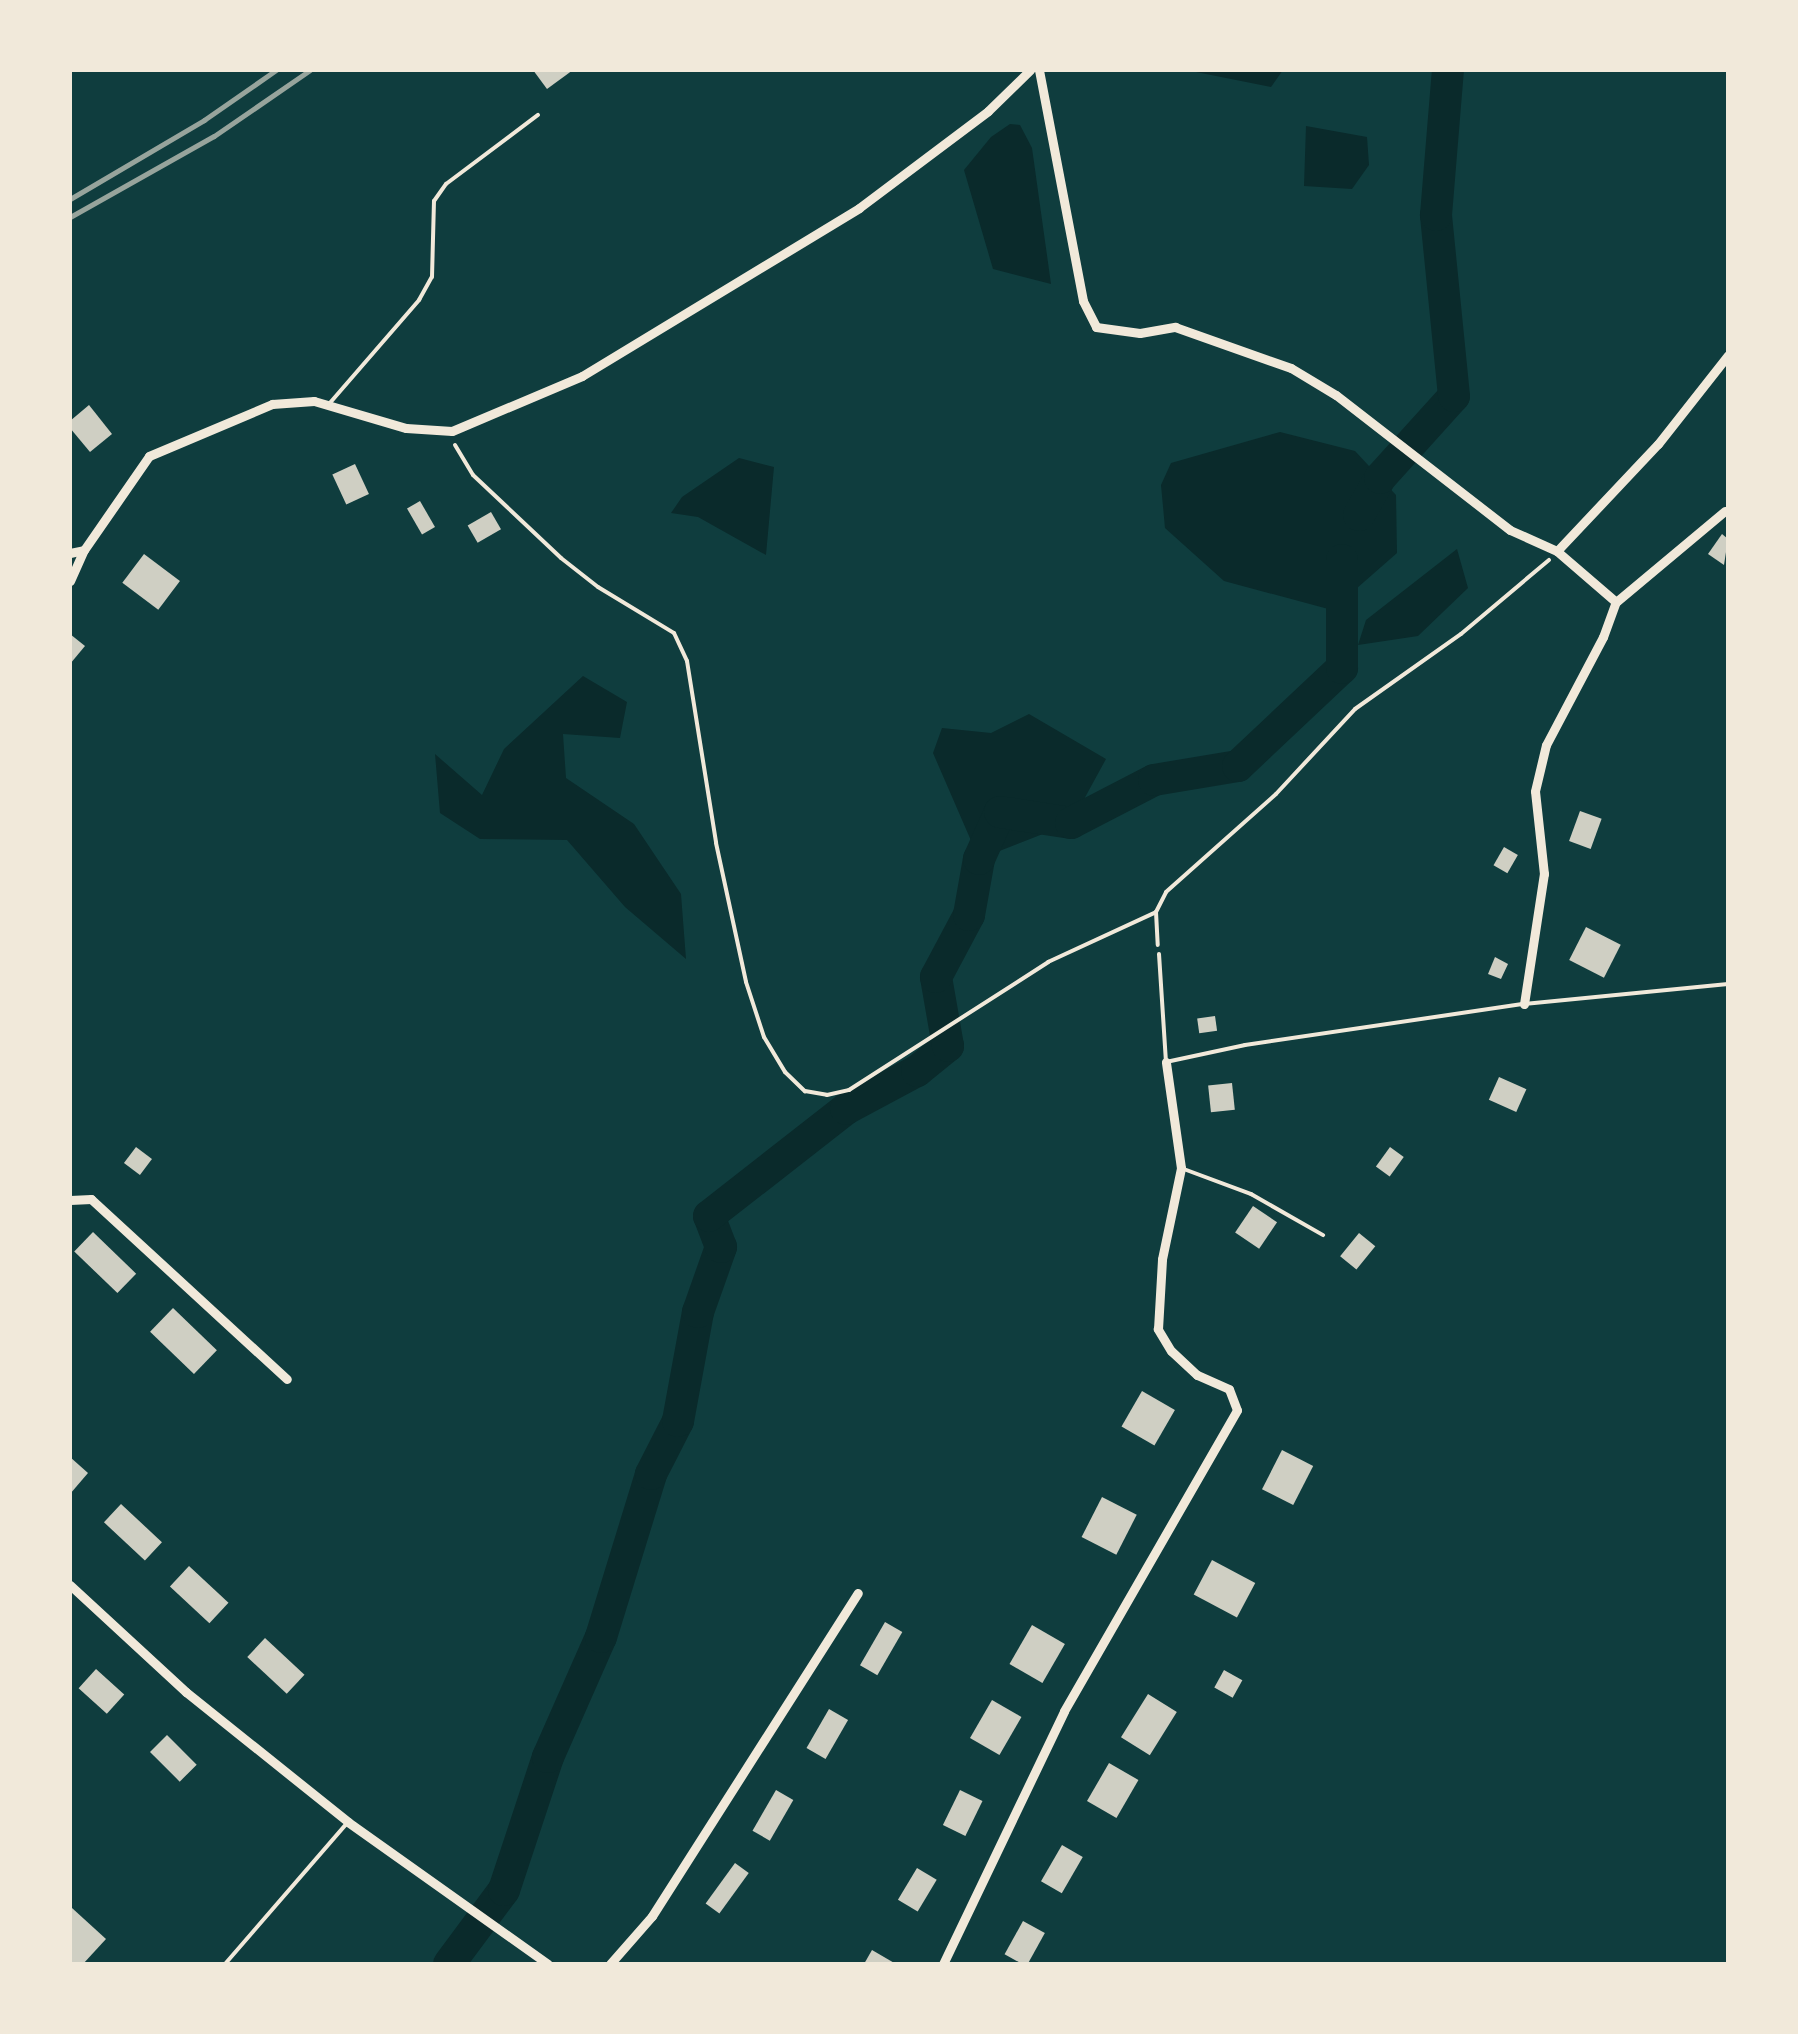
<!DOCTYPE html>
<html>
<head>
<meta charset="utf-8">
<style>
  body { margin:0 }
  #map { position:relative; width:1798px; height:2034px; overflow:hidden; background:#0f3d3e; font-family:"Golos Text",sans-serif }
  div>[style] { position:absolute }
  [style*='--x'] { left:calc(var(--x)*1px); top:calc(var(--y)*1px); width:calc(var(--w)*1px); rotate:calc(var(--a)*1deg) }
  .water>* { inset:0; background:#0a2a2b }
  .river>* { height:32px; margin:-16px; padding:0 16px; transform-origin:16px; border-radius:16px; background:#0a2a2b }
  .building>* { inset:0; background:#cfcfc3; transform-origin:0 0 }
  .path>* { height:4px; margin:-2px; padding:0 2px; transform-origin:2px; border-radius:2px; background:#f1e9da }
  .service>* { height:4px; margin:-2px; padding:0 2px; transform-origin:2px; border-radius:2px; background:#f1e9da }
  .minor>* { height:9px; margin:-4.5px; padding:0 4.5px; transform-origin:4.5px; border-radius:4.5px; background:#f1e9da }
  .rail>* { height:5px; margin:-2.5px; padding:0 2.5px; transform-origin:2.5px; border-radius:2.5px; background:#97a49c }
  span { translate:-50% -50%; white-space:nowrap; text-align:center; line-height:1.15; -webkit-text-stroke:8px #f1e9da; paint-order:stroke }
  .frame { position:absolute; inset:0; border:72px solid #f1e9da; pointer-events:none }
</style>
</head>
<body>
<div id="map">
  <div class="water">
    <div style="clip-path:polygon(1186px 70px,1283px 70px,1271px 87px)"></div>
    <div style="clip-path:polygon(1010px 124px,1020px 125px,1032px 148px,1051px 284px,993px 269px,964px 170px,991px 137px)"></div>
    <div style="clip-path:polygon(1306px 126px,1367px 137px,1369px 165px,1352px 189px,1304px 186px)"></div>
    <div style="clip-path:polygon(1280px 432px,1355px 451px,1396px 495px,1397px 553px,1332px 610px,1224px 581px,1165px 528px,1161px 485px,1171px 463px)"></div>
    <div style="clip-path:polygon(739px 458px,774px 467px,766px 555px,698px 517px,671px 513px,682px 497px)"></div>
    <div style="clip-path:polygon(1457px 549px,1468px 588px,1418px 636px,1358px 645px,1366px 620px)"></div>
    <div style="clip-path:polygon(583px 676px,627px 702px,620px 738px,563px 734px,566px 778px,634px 824px,681px 894px,686px 959px,625px 907px,567px 840px,480px 839px,440px 813px,435px 754px,482px 795px,504px 749px)"></div>
    <div style="clip-path:polygon(1029px 714px,1106px 759px,1071px 823px,979px 859px,933px 753px,942px 728px,991px 733px)"></div>
  </div>
  <div class="river">
    <div style="--x:1359;--y:515;--w:43;--a:-60.4"></div>
    <div style="--x:1380;--y:478;--w:110;--a:-47.9"></div>
    <div style="--x:1454;--y:396;--w:182;--a:-95.7"></div>
    <div style="--x:1436;--y:215;--w:145;--a:-85.3"></div>
    <div style="--x:449;--y:1964;--w:92;--a:-53.4"></div>
    <div style="--x:504;--y:1890;--w:140;--a:-71.7"></div>
    <div style="--x:548;--y:1757;--w:131;--a:-66.2"></div>
    <div style="--x:601;--y:1637;--w:170;--a:-72.9"></div>
    <div style="--x:651;--y:1474;--w:59;--a:-63"></div>
    <div style="--x:678;--y:1421;--w:111;--a:-79.6"></div>
    <div style="--x:698;--y:1312;--w:69;--a:-70.5"></div>
    <div style="--x:721;--y:1247;--w:33;--a:-111"></div>
    <div style="--x:709;--y:1216;--w:174;--a:-38"></div>
    <div style="--x:846;--y:1109;--w:81;--a:-28.2"></div>
    <div style="--x:917;--y:1071;--w:40;--a:-39"></div>
    <div style="--x:948;--y:1046;--w:70;--a:-99.9"></div>
    <div style="--x:936;--y:977;--w:70;--a:-62"></div>
    <div style="--x:969;--y:915;--w:57;--a:-79.9"></div>
    <div style="--x:979;--y:859;--w:51;--a:-65.9"></div>
    <div style="--x:1000;--y:812;--w:72;--a:8.8"></div>
    <div style="--x:1071;--y:823;--w:93;--a:-27.4"></div>
    <div style="--x:1154;--y:780;--w:85;--a:-9.5"></div>
    <div style="--x:1238;--y:766;--w:143;--a:-43.3"></div>
    <div style="--x:1342;--y:668;--w:108;--a:-90"></div>
  </div>
  <div class="building">
    <div style="clip-path:polygon(533px 70px,573px 70px,547px 89px)"></div>
    <div style="clip-path:polygon(89px 405px,112px 434px,90px 452px,70px 428px,70px 421px)"></div>
    <div style="left:355px;top:464px;width:33px;height:25px;rotate:65deg"></div>
    <div style="left:420px;top:501px;width:30px;height:15px;rotate:60deg"></div>
    <div style="left:491px;top:512px;width:20px;height:27px;rotate:60deg"></div>
    <div style="clip-path:polygon(1722px 534px,1728px 539px,1724px 565px,1708px 554px)"></div>
    <div style="left:144px;top:554px;width:45px;height:36px;rotate:37deg"></div>
    <div style="clip-path:polygon(70px 634px,85px 646px,70px 664px)"></div>
    <div style="left:1580px;top:811px;width:23px;height:32px;rotate:20deg"></div>
    <div style="left:1504px;top:847px;width:16px;height:21px;rotate:30deg"></div>
    <div style="left:1586px;top:927px;width:39px;height:37px;rotate:27deg"></div>
    <div style="clip-path:polygon(1495px 957px,1508px 964px,1501px 979px,1488px 974px)"></div>
    <div style="left:1215px;top:1016px;width:15px;height:18px;rotate:82deg"></div>
    <div style="left:1499px;top:1077px;width:30px;height:25px;rotate:24deg"></div>
    <div style="left:1232px;top:1083px;width:27px;height:24px;rotate:84deg"></div>
    <div style="left:136px;top:1147px;width:20px;height:20px;rotate:37deg"></div>
    <div style="left:1390px;top:1147px;width:17px;height:24px;rotate:36deg"></div>
    <div style="left:1253px;top:1206px;width:29px;height:32px;rotate:34deg"></div>
    <div style="left:93px;top:1232px;width:60px;height:27px;rotate:44deg"></div>
    <div style="left:1359px;top:1233px;width:21px;height:30px;rotate:39deg"></div>
    <div style="left:173px;top:1308px;width:61px;height:33px;rotate:44deg"></div>
    <div style="left:1142px;top:1391px;width:38px;height:41px;rotate:30deg"></div>
    <div style="left:1282px;top:1450px;width:35px;height:44px;rotate:27deg"></div>
    <div style="clip-path:polygon(70px 1457px,88px 1473px,70px 1494px)"></div>
    <div style="left:1102px;top:1497px;width:39px;height:45px;rotate:27deg"></div>
    <div style="left:121px;top:1504px;width:56px;height:25px;rotate:43deg"></div>
    <div style="left:1212px;top:1560px;width:49px;height:39px;rotate:28deg"></div>
    <div style="left:189px;top:1566px;width:54px;height:28px;rotate:43deg"></div>
    <div style="left:885px;top:1622px;width:20px;height:50px;rotate:30deg"></div>
    <div style="left:1032px;top:1625px;width:38px;height:45px;rotate:30deg"></div>
    <div style="left:265px;top:1638px;width:54px;height:26px;rotate:43deg"></div>
    <div style="left:96px;top:1669px;width:38px;height:26px;rotate:42deg"></div>
    <div style="left:1224px;top:1670px;width:21px;height:20px;rotate:29deg"></div>
    <div style="left:1148px;top:1694px;width:34px;height:51px;rotate:32deg"></div>
    <div style="left:992px;top:1700px;width:34px;height:44px;rotate:30deg"></div>
    <div style="left:829px;top:1709px;width:22px;height:45px;rotate:30deg"></div>
    <div style="left:167px;top:1735px;width:42px;height:24px;rotate:45deg"></div>
    <div style="left:1109px;top:1763px;width:34px;height:44px;rotate:30deg"></div>
    <div style="left:776px;top:1790px;width:20px;height:47px;rotate:30deg"></div>
    <div style="left:960px;top:1790px;width:25px;height:39px;rotate:26deg"></div>
    <div style="left:1062px;top:1845px;width:24px;height:42px;rotate:30deg"></div>
    <div style="left:735px;top:1863px;width:17px;height:50px;rotate:36deg"></div>
    <div style="left:917px;top:1868px;width:23px;height:37px;rotate:31deg"></div>
    <div style="clip-path:polygon(72px 1908px,106px 1939px,83px 1964px,70px 1964px)"></div>
    <div style="left:1023px;top:1921px;width:25px;height:38px;rotate:29deg"></div>
    <div style="clip-path:polygon(872px 1950px,896px 1964px,864px 1964px)"></div>
  </div>
  <div class="path">
    <div style="--x:455;--y:445;--w:35;--a:59"></div>
    <div style="--x:473;--y:475;--w:121;--a:43.3"></div>
    <div style="--x:561;--y:558;--w:47;--a:38.1"></div>
    <div style="--x:598;--y:587;--w:89;--a:31.2"></div>
    <div style="--x:674;--y:633;--w:31;--a:65"></div>
    <div style="--x:687;--y:661;--w:184;--a:80.9"></div>
    <div style="--x:716;--y:843;--w:142;--a:77.8"></div>
    <div style="--x:746;--y:982;--w:58;--a:71.9"></div>
    <div style="--x:764;--y:1037;--w:41;--a:59"></div>
    <div style="--x:785;--y:1072;--w:28;--a:44"></div>
    <div style="--x:805;--y:1091;--w:22;--a:10"></div>
    <div style="--x:827;--y:1095;--w:23;--a:-13"></div>
    <div style="--x:849;--y:1090;--w:237;--a:-32.7"></div>
    <div style="--x:1048;--y:962;--w:119;--a:-24.8"></div>
    <div style="--x:1156;--y:912;--w:33;--a:87"></div>
    <div style="--x:1156;--y:912;--w:22;--a:-63"></div>
    <div style="--x:1166;--y:892;--w:147;--a:-41.7"></div>
    <div style="--x:1276;--y:794;--w:116;--a:-47.1"></div>
    <div style="--x:1355;--y:709;--w:130;--a:-35.3"></div>
    <div style="--x:1461;--y:634;--w:115;--a:-40.1"></div>
  </div>
  <div class="service">
    <div style="--x:329;--y:404;--w:138;--a:-49.1"></div>
    <div style="--x:419;--y:300;--w:26;--a:-61"></div>
    <div style="--x:432;--y:277;--w:76;--a:-88.5"></div>
    <div style="--x:434;--y:201;--w:21;--a:-55"></div>
    <div style="--x:446;--y:184;--w:115;--a:-36.9"></div>
    <div style="--x:1159;--y:954;--w:108;--a:86.3"></div>
    <div style="--x:1166;--y:1062;--w:81;--a:-12.1"></div>
    <div style="--x:1245;--y:1045;--w:282;--a:-8.4"></div>
    <div style="--x:1524;--y:1004;--w:205;--a:-5.6"></div>
    <div style="--x:1181;--y:1168;--w:75;--a:20.4"></div>
    <div style="--x:1251;--y:1194;--w:83;--a:29.7"></div>
    <div style="--x:225;--y:1964;--w:188;--a:-49.1"></div>
  </div>
  <div class="minor">
    <div style="--x:1039;--y:70;--w:235;--a:79.2"></div>
    <div style="--x:1083;--y:301;--w:29;--a:63"></div>
    <div style="--x:1096;--y:327;--w:44;--a:7.8"></div>
    <div style="--x:1140;--y:333;--w:36;--a:-10"></div>
    <div style="--x:1175;--y:327;--w:123;--a:19.5"></div>
    <div style="--x:1291;--y:368;--w:52;--a:31"></div>
    <div style="--x:1336;--y:395;--w:220;--a:37.8"></div>
    <div style="--x:1510;--y:530;--w:51;--a:24.1"></div>
    <div style="--x:1557;--y:551;--w:147;--a:-46.7"></div>
    <div style="--x:1658;--y:444;--w:113;--a:-51.8"></div>
    <div style="--x:70;--y:553;--w:14;--a:-12"></div>
    <div style="--x:84;--y:550;--w:114;--a:-55.3"></div>
    <div style="--x:149;--y:456;--w:134;--a:-22.9"></div>
    <div style="--x:272;--y:404;--w:42;--a:-4.1"></div>
    <div style="--x:314;--y:401;--w:96;--a:16.4"></div>
    <div style="--x:406;--y:428;--w:46;--a:3.7"></div>
    <div style="--x:452;--y:431;--w:141;--a:-22.9"></div>
    <div style="--x:582;--y:376;--w:324;--a:-31.2"></div>
    <div style="--x:859;--y:208;--w:161;--a:-36.9"></div>
    <div style="--x:988;--y:111;--w:59;--a:-44.3"></div>
    <div style="--x:70;--y:581;--w:34;--a:-66"></div>
    <div style="--x:1616;--y:602;--w:142;--a:-39.9"></div>
    <div style="--x:1524;--y:1004;--w:132;--a:-81.3"></div>
    <div style="--x:1544;--y:874;--w:83;--a:-96.2"></div>
    <div style="--x:1535;--y:791;--w:47;--a:-76.6"></div>
    <div style="--x:1546;--y:745;--w:122;--a:-62.2"></div>
    <div style="--x:1603;--y:637;--w:37;--a:-70"></div>
    <div style="--x:1616;--y:602;--w:78;--a:-139.2"></div>
    <div style="--x:70;--y:1200;--w:21;--a:-3"></div>
    <div style="--x:91;--y:1199;--w:266;--a:42.6"></div>
    <div style="--x:70;--y:1585;--w:158;--a:42.7"></div>
    <div style="--x:186;--y:1692;--w:208;--a:38.7"></div>
    <div style="--x:348;--y:1822;--w:245;--a:35.4"></div>
    <div style="--x:610;--y:1964;--w:64;--a:-48.8"></div>
    <div style="--x:652;--y:1916;--w:383;--a:-57.5"></div>
    <div style="--x:943;--y:1964;--w:280;--a:-64.4"></div>
    <div style="--x:1064;--y:1711;--w:347;--a:-60.1"></div>
    <div style="--x:1237;--y:1410;--w:22;--a:-111"></div>
    <div style="--x:1229;--y:1389;--w:35;--a:-156"></div>
    <div style="--x:1197;--y:1375;--w:35;--a:-137"></div>
    <div style="--x:1171;--y:1351;--w:26;--a:-121"></div>
    <div style="--x:1158;--y:1329;--w:70;--a:-86.7"></div>
    <div style="--x:1162;--y:1259;--w:93;--a:-78.2"></div>
    <div style="--x:1181;--y:1168;--w:107;--a:-98.1"></div>
  </div>
  <div class="rail">
    <div style="--x:70;--y:199;--w:156;--a:-30.5"></div>
    <div style="--x:204;--y:120;--w:88;--a:-34.8"></div>
    <div style="--x:70;--y:217;--w:165;--a:-29.4"></div>
    <div style="--x:214;--y:136;--w:116;--a:-34.5"></div>
  </div>
  <div class="frame"></div>
</div>
</body>
</html>
